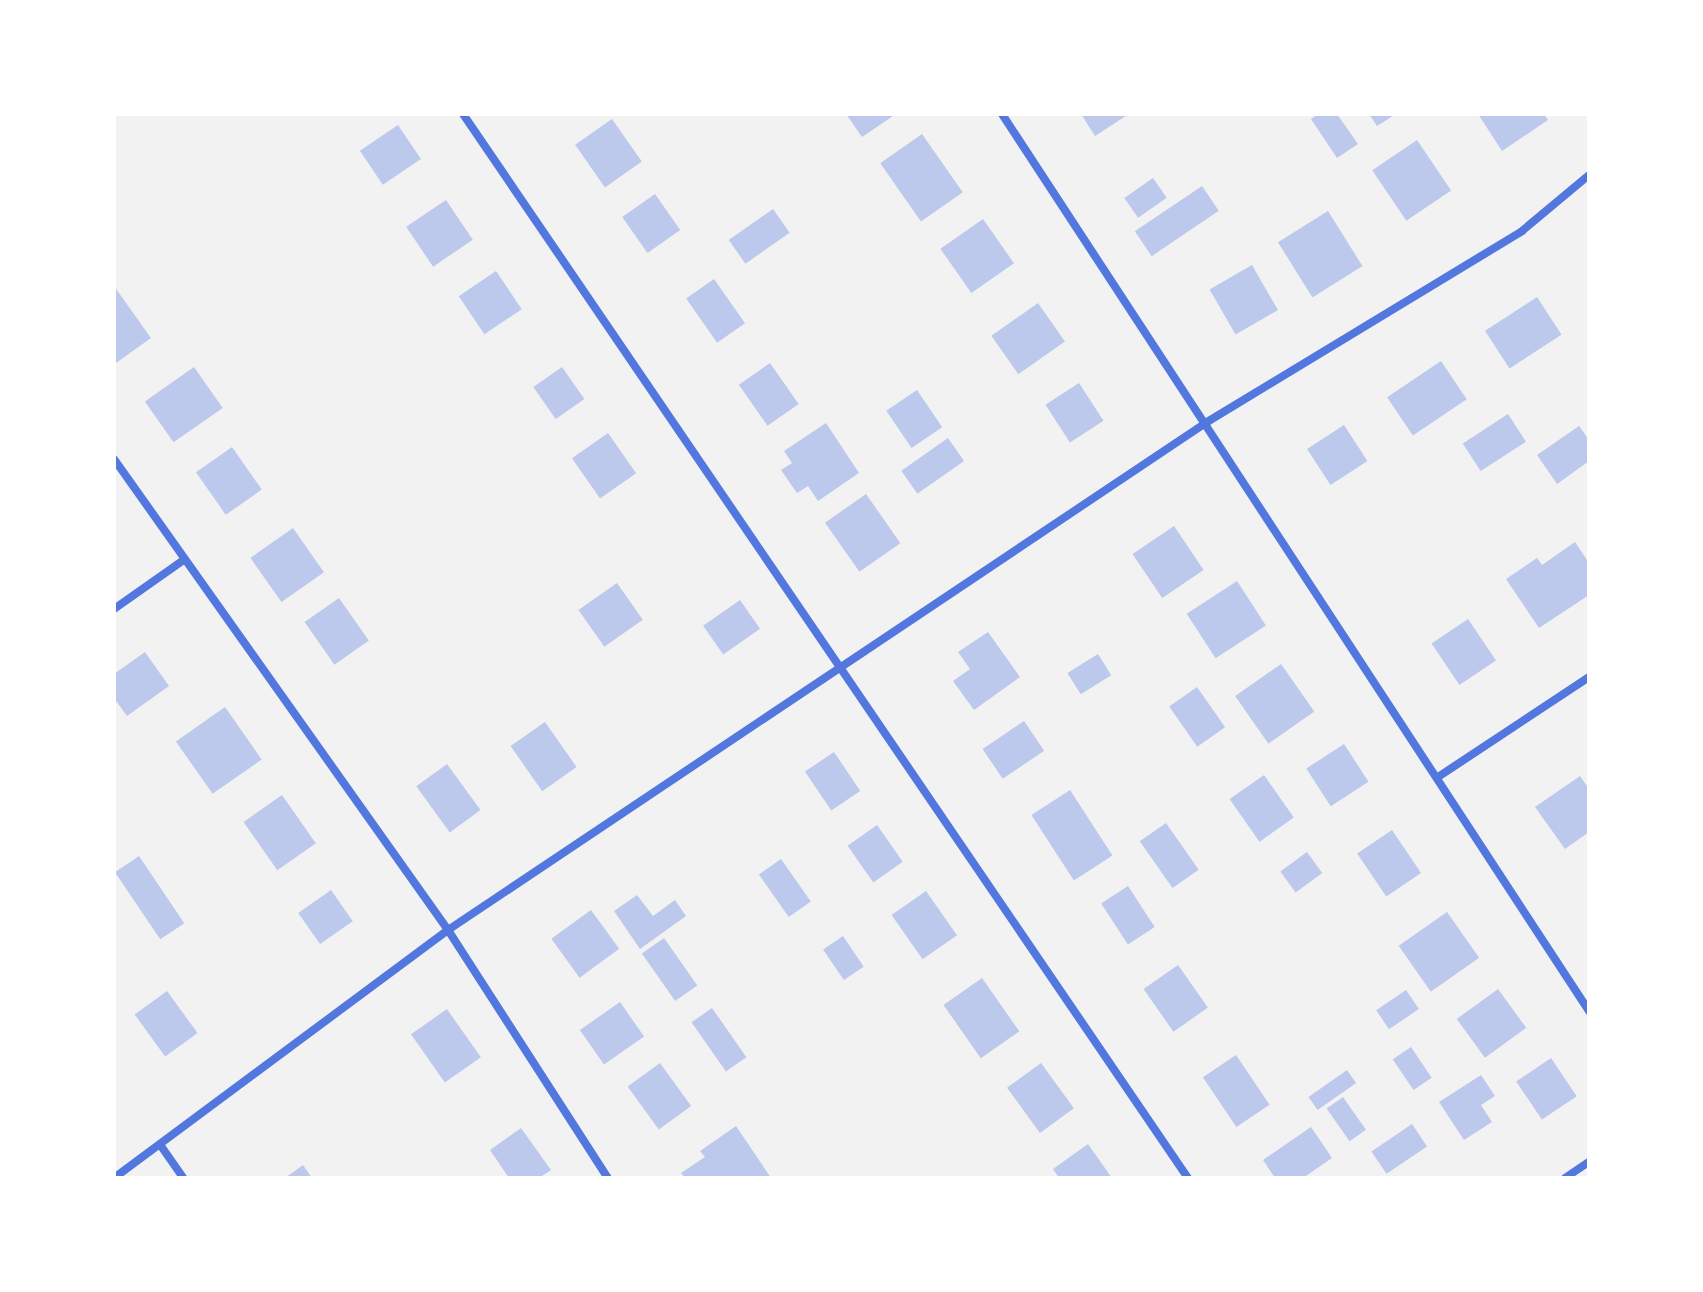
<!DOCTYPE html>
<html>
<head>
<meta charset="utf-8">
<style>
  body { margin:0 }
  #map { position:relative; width:1703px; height:1292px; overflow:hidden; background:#f2f2f2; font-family:"DM Sans",sans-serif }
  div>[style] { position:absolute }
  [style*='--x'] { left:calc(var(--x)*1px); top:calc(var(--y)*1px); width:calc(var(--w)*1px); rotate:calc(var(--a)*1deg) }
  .building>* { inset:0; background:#bdc9ec; transform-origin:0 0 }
  .minor>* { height:8px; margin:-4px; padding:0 4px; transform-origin:4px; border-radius:4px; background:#5277de }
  span { translate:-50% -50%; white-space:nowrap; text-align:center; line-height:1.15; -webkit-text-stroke:7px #fff; paint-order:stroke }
  .frame { position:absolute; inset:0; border:116px solid #fff; pointer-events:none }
</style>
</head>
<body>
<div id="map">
  <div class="building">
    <div style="clip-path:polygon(846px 114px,896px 114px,862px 137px)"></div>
    <div style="clip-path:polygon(1081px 114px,1129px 114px,1095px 136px)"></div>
    <div style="clip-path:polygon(1318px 114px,1337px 114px,1358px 144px,1337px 158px,1311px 119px)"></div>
    <div style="clip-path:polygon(1369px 114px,1396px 114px,1377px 126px)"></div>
    <div style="clip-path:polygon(1478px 114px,1544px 114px,1548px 120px,1502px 151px)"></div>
    <div style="left:612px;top:119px;width:52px;height:45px;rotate:55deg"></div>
    <div style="left:398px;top:125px;width:41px;height:46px;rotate:56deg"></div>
    <div style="left:922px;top:134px;width:71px;height:51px;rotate:55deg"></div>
    <div style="left:1417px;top:140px;width:61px;height:54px;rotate:56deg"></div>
    <div style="left:1153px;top:178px;width:24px;height:35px;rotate:55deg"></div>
    <div style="left:1202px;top:186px;width:30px;height:81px;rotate:56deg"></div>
    <div style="left:655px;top:194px;width:44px;height:40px;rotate:55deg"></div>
    <div style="left:446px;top:200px;width:48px;height:48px;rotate:56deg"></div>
    <div style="left:773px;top:209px;width:29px;height:54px;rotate:55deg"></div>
    <div style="left:1328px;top:211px;width:65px;height:59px;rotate:58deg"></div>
    <div style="left:983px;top:219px;width:54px;height:52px;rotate:55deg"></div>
    <div style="left:1252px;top:265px;width:52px;height:49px;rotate:60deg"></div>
    <div style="left:496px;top:271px;width:46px;height:45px;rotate:56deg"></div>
    <div style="left:714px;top:279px;width:54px;height:34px;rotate:55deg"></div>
    <div style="clip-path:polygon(114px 286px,151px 338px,116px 363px,114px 360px)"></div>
    <div style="left:1537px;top:297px;width:45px;height:62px;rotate:57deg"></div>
    <div style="left:1038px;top:303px;width:47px;height:57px;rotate:55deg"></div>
    <div style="left:1441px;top:361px;width:46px;height:65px;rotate:56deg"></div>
    <div style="left:770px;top:363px;width:50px;height:38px;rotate:55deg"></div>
    <div style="left:194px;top:367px;width:50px;height:60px;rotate:55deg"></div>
    <div style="left:562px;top:367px;width:39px;height:35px;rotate:55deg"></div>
    <div style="left:1079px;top:383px;width:45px;height:40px;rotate:57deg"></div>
    <div style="left:917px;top:390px;width:45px;height:37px;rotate:56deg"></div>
    <div style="left:1508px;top:414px;width:33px;height:54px;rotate:57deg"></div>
    <div style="clip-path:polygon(826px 423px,859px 473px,818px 501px,808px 486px,797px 493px,781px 470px,792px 463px,784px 451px)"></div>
    <div style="left:1344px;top:425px;width:43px;height:44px;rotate:57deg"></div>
    <div style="clip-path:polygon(1579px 426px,1589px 440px,1589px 461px,1557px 484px,1537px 455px)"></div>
    <div style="left:608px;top:433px;width:49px;height:44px;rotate:55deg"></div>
    <div style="left:948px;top:438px;width:28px;height:57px;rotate:55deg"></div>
    <div style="left:232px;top:447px;width:52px;height:44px;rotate:55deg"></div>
    <div style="left:866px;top:494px;width:60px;height:50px;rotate:55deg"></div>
    <div style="left:1174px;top:526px;width:53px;height:50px;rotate:56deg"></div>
    <div style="left:293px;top:528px;width:54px;height:52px;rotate:55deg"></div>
    <div style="clip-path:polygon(1575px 542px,1589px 563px,1589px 595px,1539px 628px,1506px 579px,1537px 558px,1542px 565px)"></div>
    <div style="left:1237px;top:581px;width:53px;height:60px;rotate:57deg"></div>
    <div style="left:617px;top:583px;width:45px;height:47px;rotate:55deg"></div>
    <div style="left:339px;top:598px;width:52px;height:42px;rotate:55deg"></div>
    <div style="left:740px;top:600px;width:35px;height:45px;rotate:55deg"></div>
    <div style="left:1468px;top:619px;width:50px;height:44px;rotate:56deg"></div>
    <div style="clip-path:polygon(988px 632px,1020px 677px,974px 710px,953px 681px,970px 669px,958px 652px)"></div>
    <div style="clip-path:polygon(145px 652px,169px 686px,127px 716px,114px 698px,114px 674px)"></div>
    <div style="left:1098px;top:654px;width:25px;height:36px;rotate:58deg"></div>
    <div style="left:1281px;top:664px;width:58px;height:56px;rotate:55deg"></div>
    <div style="left:1197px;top:687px;width:49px;height:34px;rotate:55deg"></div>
    <div style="left:225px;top:707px;width:64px;height:60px;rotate:55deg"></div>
    <div style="left:1024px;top:721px;width:36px;height:50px;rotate:56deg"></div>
    <div style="left:545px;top:722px;width:55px;height:42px;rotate:55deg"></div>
    <div style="left:1344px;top:744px;width:45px;height:45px;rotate:57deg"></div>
    <div style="left:834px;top:752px;width:47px;height:35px;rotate:56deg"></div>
    <div style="left:447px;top:764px;width:57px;height:38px;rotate:54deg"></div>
    <div style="left:1264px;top:775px;width:52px;height:42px;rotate:55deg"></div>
    <div style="clip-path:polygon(1580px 776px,1589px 789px,1589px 832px,1565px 849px,1535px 807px)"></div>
    <div style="left:1070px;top:790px;width:78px;height:46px;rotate:57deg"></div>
    <div style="left:282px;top:795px;width:59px;height:47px;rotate:55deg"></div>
    <div style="left:1166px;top:823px;width:57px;height:32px;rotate:55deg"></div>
    <div style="left:877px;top:825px;width:45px;height:36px;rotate:55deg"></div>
    <div style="left:1392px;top:830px;width:52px;height:42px;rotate:56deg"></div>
    <div style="left:1307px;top:852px;width:26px;height:33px;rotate:54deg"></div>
    <div style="left:139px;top:856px;width:81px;height:29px;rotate:56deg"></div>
    <div style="left:781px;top:859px;width:52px;height:27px;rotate:55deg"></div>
    <div style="left:1128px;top:886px;width:49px;height:32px;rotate:57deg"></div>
    <div style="left:331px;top:890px;width:38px;height:40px;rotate:55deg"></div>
    <div style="left:926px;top:891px;width:54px;height:42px;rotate:55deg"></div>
    <div style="clip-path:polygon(637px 895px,653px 916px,675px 900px,686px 916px,640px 949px,614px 911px)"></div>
    <div style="left:591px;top:910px;width:48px;height:49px;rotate:54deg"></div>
    <div style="left:1447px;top:912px;width:56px;height:59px;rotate:55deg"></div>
    <div style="left:843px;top:936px;width:37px;height:24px;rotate:56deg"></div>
    <div style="left:664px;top:938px;width:58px;height:27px;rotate:55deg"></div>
    <div style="left:1178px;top:965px;width:52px;height:42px;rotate:55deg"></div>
    <div style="left:982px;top:978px;width:65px;height:47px;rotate:55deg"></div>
    <div style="left:1498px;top:989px;width:48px;height:51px;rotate:54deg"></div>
    <div style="left:1406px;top:990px;width:23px;height:36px;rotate:56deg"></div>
    <div style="left:167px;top:991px;width:52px;height:40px;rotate:54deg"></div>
    <div style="left:620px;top:1002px;width:42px;height:49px;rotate:55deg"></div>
    <div style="left:712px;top:1008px;width:60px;height:25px;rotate:55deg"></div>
    <div style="left:447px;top:1009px;width:59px;height:44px;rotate:55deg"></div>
    <div style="left:1411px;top:1047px;width:37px;height:22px;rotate:56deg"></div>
    <div style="left:1236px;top:1055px;width:60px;height:40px;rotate:56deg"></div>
    <div style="left:1551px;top:1058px;width:46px;height:42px;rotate:56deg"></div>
    <div style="left:660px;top:1063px;width:53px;height:40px;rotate:54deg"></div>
    <div style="left:1041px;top:1063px;width:56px;height:42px;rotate:54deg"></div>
    <div style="left:1347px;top:1070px;width:16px;height:47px;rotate:55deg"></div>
    <div style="clip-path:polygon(1481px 1075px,1495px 1096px,1481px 1105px,1492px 1122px,1464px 1140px,1439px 1102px)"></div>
    <div style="left:1343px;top:1097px;width:40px;height:20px;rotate:55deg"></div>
    <div style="left:1412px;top:1124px;width:27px;height:49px;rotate:56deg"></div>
    <div style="clip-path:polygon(736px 1126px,771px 1178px,685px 1178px,681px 1173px,705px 1157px,700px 1151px)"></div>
    <div style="clip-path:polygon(1311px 1127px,1332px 1158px,1303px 1178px,1275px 1178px,1263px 1160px)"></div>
    <div style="clip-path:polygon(521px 1128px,551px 1170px,539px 1178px,509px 1178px,490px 1150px)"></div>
    <div style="clip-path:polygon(1088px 1144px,1112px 1178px,1059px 1178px,1053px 1169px)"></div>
    <div style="clip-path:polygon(303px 1165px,312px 1178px,285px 1178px)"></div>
  </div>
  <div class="minor">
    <div style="--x:463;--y:114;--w:1288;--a:55.73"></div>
    <div style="--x:1002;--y:114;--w:1072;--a:56.8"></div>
    <div style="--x:114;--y:459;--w:577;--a:54.66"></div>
    <div style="--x:448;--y:930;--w:295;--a:57.2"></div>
    <div style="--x:114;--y:609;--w:83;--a:-35.2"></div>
    <div style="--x:1438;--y:777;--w:181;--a:-33.5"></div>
    <div style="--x:161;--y:1146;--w:39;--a:55"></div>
    <div style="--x:114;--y:1178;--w:416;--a:-36.6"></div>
    <div style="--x:448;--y:930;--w:913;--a:-33.79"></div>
    <div style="--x:1207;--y:422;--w:368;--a:-31.2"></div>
    <div style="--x:1522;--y:231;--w:87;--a:-39.9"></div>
    <div style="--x:1565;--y:1178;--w:29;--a:-34"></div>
  </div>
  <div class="frame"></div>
</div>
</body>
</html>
